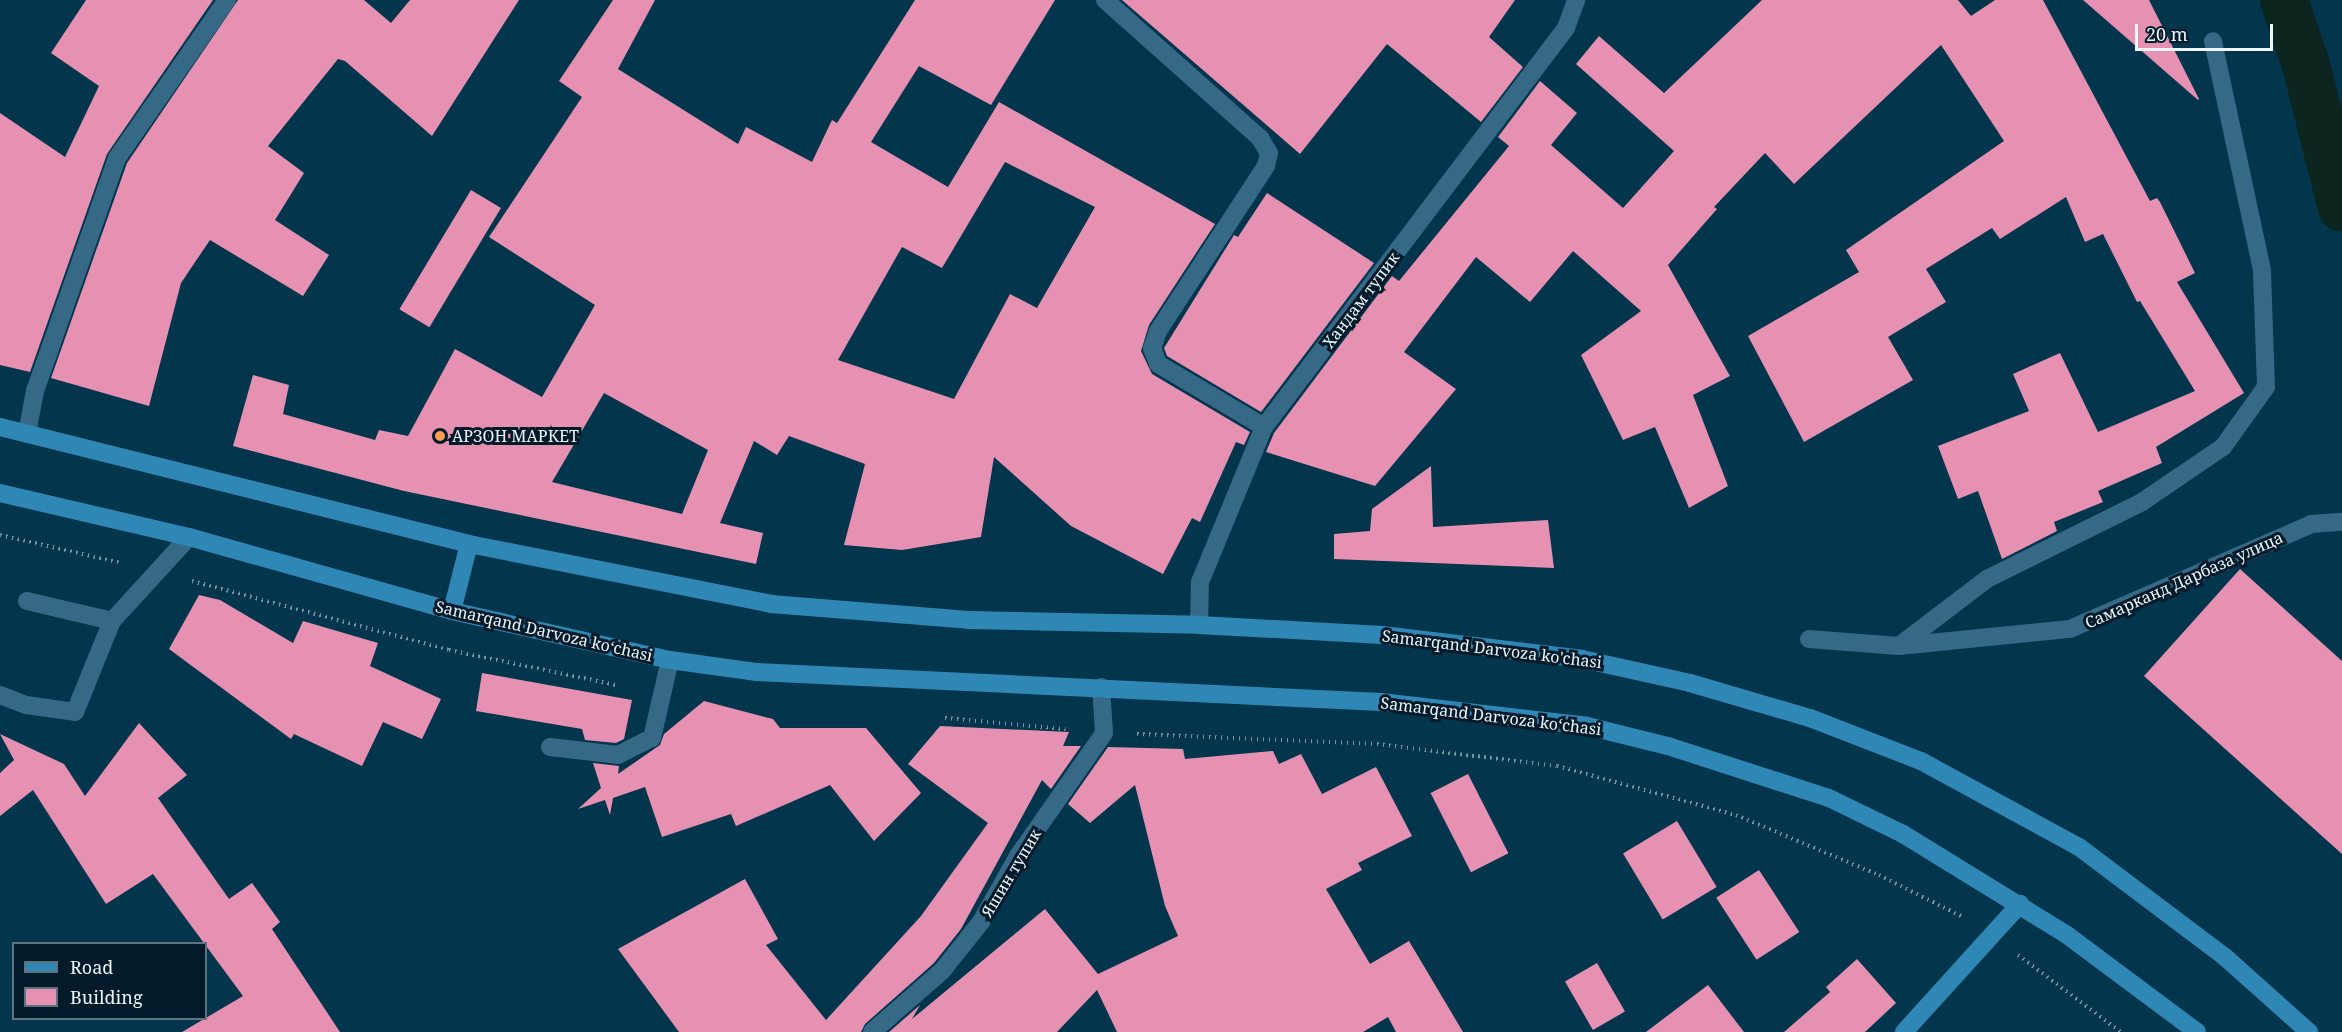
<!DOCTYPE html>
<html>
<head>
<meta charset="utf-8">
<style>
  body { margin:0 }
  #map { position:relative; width:2342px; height:1032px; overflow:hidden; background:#03354d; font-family:"Noto Serif",serif }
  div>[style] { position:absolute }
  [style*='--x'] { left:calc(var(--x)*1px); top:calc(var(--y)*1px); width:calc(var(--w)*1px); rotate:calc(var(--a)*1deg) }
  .canal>* { height:48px; margin:-24px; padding:0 24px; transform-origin:24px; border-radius:24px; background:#0d251f }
  .building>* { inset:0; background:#e691b1; transform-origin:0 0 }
  .path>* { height:4px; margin-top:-2px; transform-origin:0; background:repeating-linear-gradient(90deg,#7895a3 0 1.5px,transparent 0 6px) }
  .lane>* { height:18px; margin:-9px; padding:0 9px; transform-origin:9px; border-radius:9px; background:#366986 }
  .street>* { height:18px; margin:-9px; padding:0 9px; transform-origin:9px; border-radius:9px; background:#366986 }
  .secondary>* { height:18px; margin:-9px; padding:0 9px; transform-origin:9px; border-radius:9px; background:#2f87b5 }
  .dots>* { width:16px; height:16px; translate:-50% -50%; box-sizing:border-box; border:3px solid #011b2a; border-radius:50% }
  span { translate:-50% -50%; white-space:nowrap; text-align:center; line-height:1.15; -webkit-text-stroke:6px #011b2a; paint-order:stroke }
  .street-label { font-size:16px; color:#edf5fa }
  .poi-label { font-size:16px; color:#edf5fa }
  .left { translate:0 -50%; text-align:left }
  .legend { position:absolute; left:12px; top:942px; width:195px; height:78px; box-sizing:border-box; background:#011b2a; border:2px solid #5f727d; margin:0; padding:8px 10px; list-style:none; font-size:18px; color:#edf5fa }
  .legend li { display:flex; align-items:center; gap:12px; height:30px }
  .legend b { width:30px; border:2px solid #5f727d }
  .scale { position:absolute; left:2135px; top:24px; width:138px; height:27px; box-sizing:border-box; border:3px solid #edf5fa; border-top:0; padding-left:8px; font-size:18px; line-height:21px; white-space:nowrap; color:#edf5fa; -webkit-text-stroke:4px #011b2a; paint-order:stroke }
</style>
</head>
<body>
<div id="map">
  <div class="canal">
    <div style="--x:2284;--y:0;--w:69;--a:71.3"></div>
    <div style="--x:2306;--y:65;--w:147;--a:75.9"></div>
  </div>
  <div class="building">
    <div style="clip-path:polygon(86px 0,213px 0,107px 154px,30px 372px,0 365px,0 113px,65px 157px,99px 86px,51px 53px)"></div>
    <div style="clip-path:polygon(238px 0,364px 0,391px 23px,410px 0,519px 0,432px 136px,345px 61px,338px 59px,268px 146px,304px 173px,275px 220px,329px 255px,303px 296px,210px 240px,181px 283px,149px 406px,51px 378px,127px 163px)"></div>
    <div style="clip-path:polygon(evenodd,613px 0,655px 0,618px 69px,738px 144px,746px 127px,812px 162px,832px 120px,837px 123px,915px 0,1055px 0,991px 105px,919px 66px,871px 142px,948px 187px,999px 102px,1215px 224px,1149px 325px,1141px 351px,1152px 374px,1250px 432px,1244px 445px,1236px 442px,1200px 522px,1192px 518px,1163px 574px,1071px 526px,994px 457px,981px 537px,902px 550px,844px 545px,865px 464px,789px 436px,777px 455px,754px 441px,720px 523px,763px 533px,756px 564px,404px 491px,233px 446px,253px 375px,289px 385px,283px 414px,375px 440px,379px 430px,408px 436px,455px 349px,542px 397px,595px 305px,489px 237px,582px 97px,559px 81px,613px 0,1005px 162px,1095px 207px,1037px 308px,1010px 294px,954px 399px,838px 360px,902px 247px,942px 268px,1005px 162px,613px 0,604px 393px,708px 450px,682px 514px,552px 482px,604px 393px)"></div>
    <div style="clip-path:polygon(1122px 0,1515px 0,1489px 37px,1523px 67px,1481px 122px,1387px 44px,1300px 154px)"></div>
    <div style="clip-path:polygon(1762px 0,1958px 0,1971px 16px,1995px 0,2043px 0,2150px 201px,2157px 198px,2160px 202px,2195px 273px,2177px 282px,2244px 393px,2156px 447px,2162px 463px,2098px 491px,2103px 502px,2054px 522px,2057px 531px,2002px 559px,1978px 491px,1958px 499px,1938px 446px,2029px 411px,2013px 374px,2060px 353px,2098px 432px,2195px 391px,2140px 301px,2137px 302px,2103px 234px,2085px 242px,2066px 197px,2000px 239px,1992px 228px,1926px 269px,1946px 302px,1888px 337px,1913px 380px,1804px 442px,1748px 336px,1859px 272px,1846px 250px,2004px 141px,1941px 45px,1794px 184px,1765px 153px,1714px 207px,1717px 209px,1668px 265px,1730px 376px,1693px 395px,1728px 486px,1689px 508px,1655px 427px,1623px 440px,1581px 355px,1641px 311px,1573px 251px,1530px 302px,1476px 257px,1404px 352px,1456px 389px,1375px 486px,1266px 452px,1274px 433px,1392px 276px,1399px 281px,1509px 146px,1498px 137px,1540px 81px,1577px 113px,1551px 145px,1623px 208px,1674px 151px,1576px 64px,1599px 36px,1664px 93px)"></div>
    <div style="clip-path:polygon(2083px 0,2149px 0,2199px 99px,2198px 100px)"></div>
    <div style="left:471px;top:190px;width:35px;height:139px;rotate:31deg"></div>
    <div style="clip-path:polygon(1267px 193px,1374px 263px,1261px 412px,1167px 356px,1164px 348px,1234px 235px,1238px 237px)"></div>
    <div style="clip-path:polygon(1431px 466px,1433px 527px,1548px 520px,1554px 568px,1334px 559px,1334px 534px,1370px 531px,1372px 509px)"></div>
    <div style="clip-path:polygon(2240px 569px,2342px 661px,2342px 854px,2144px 676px)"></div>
    <div style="clip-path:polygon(199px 595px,220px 600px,293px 643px,303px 621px,378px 643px,370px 666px,441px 699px,422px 739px,383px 722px,362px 766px,294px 734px,291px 739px,169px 649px)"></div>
    <div style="clip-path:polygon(482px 673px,632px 700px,624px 739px,616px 743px,585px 740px,582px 729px,476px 711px)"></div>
    <div style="clip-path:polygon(704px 701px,773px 719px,780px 728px,866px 728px,921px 793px,874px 841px,830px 785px,736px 826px,731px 814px,662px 837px,645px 787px,613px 798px,610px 815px,605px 800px,578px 809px,601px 788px,593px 763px,619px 766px,618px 774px,660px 745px,664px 734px)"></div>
    <div style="clip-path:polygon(139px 723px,187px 775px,158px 798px,229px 899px,252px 883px,280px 922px,272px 929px,340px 1032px,182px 1032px,243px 996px,153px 874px,106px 904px,33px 790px,0 816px,0 773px,14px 760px,0 734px,64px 764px,85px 796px)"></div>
    <div style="clip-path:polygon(940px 726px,1069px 732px,1063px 746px,1081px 746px,1051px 789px,1042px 780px,961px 929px,934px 963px,865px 1024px,861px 1032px,679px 1032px,618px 949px,745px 879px,778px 939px,766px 945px,826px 1020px,921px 916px,988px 823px,908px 764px)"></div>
    <div style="clip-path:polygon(1108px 747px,1183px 749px,1185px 759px,1273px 751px,1279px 764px,1301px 754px,1322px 794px,1376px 767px,1412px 836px,1358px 863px,1362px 870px,1326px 889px,1370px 964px,1409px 941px,1463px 1032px,1396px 1032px,1388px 1017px,1363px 1032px,1117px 1032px,1097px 990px,1057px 1032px,889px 1032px,920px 1005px,912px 1019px,1045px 909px,1098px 974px,1178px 936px,1165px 906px,1135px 785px,1090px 823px,1068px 804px)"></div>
    <div style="left:1468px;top:774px;width:89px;height:42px;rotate:63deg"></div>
    <div style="left:1677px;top:821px;width:77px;height:63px;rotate:59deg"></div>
    <div style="left:1759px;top:870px;width:74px;height:51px;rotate:57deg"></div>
    <div style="clip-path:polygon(1857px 959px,1896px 1003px,1865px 1032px,1784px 1032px,1830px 992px,1826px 987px)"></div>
    <div style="left:1597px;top:963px;width:56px;height:37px;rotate:60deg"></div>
    <div style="clip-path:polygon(1708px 985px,1744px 1032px,1646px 1032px)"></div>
  </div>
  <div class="path">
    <div style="--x:0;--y:535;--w:124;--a:13"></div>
    <div style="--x:192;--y:581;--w:266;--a:15"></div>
    <div style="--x:449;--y:650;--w:171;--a:11.8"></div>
    <div style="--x:945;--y:718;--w:121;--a:5.2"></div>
    <div style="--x:1137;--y:734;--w:240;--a:2.4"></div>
    <div style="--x:1377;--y:744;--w:181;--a:7"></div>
    <div style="--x:1557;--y:766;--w:186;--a:15.3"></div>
    <div style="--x:1736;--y:815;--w:155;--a:22.8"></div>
    <div style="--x:1879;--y:875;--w:94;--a:26.6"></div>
    <div style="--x:2018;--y:955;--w:129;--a:36.8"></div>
  </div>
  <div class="lane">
    <div style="--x:27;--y:433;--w:43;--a:-79.2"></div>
    <div style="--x:35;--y:391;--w:247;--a:-70.6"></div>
    <div style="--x:117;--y:158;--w:193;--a:-55.2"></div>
    <div style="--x:27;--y:601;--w:87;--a:13.2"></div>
    <div style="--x:1899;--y:646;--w:111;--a:-37.3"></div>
    <div style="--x:1987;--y:579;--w:173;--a:-26.4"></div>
    <div style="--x:2142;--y:502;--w:98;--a:-34.2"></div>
    <div style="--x:2223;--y:447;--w:74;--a:-54.4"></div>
    <div style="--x:2266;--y:387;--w:117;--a:-92"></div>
    <div style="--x:2262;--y:270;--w:234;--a:-102.1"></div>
    <div style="--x:0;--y:695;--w:28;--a:21"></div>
    <div style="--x:26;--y:705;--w:49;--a:8.1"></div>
    <div style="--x:75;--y:712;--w:98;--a:-67.9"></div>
    <div style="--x:112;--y:621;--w:114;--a:-47.5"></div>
    <div style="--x:550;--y:747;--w:68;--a:6.7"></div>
    <div style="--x:618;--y:755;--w:38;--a:-27"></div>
    <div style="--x:652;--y:738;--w:80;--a:-77"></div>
  </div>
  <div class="street">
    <div style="--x:1105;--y:0;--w:208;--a:41.7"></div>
    <div style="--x:1260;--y:138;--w:17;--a:59"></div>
    <div style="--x:1269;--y:153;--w:13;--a:103"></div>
    <div style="--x:1266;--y:166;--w:197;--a:123.2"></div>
    <div style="--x:1158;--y:331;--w:18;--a:109"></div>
    <div style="--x:1152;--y:348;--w:17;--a:69"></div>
    <div style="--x:1158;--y:364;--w:123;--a:30.7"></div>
    <div style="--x:1199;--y:625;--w:43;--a:-88.7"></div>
    <div style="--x:1200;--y:582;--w:168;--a:-67.6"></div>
    <div style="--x:1264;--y:427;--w:500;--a:-52.88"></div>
    <div style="--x:1566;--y:28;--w:30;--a:-70"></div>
    <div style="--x:1809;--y:639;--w:90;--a:4.4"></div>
    <div style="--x:1899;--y:646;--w:172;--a:-5.7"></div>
    <div style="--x:2070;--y:629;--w:263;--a:-23.5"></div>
    <div style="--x:2311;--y:524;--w:31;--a:-4"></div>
    <div style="--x:872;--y:1032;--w:93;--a:-41.1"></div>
    <div style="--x:942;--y:971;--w:63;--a:-51.5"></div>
    <div style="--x:981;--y:922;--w:76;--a:-60.7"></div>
    <div style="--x:1018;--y:856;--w:150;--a:-55"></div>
    <div style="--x:1104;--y:733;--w:46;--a:-93.7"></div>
  </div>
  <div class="secondary">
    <div style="--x:0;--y:427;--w:483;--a:14"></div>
    <div style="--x:469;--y:544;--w:308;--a:11.2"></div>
    <div style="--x:771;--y:604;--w:198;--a:4.6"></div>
    <div style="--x:968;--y:620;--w:231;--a:1.2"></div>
    <div style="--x:1199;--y:625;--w:183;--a:3.1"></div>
    <div style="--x:1382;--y:635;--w:201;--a:6.8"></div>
    <div style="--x:1582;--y:659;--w:111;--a:12.5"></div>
    <div style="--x:1690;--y:683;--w:125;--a:16.3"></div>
    <div style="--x:1810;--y:718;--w:119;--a:21.2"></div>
    <div style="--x:1921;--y:761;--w:180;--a:28.6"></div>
    <div style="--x:2079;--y:847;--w:183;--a:37"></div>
    <div style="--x:2225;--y:957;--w:113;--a:41.8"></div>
    <div style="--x:0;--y:493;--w:194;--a:13.1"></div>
    <div style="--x:189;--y:537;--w:273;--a:15.7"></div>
    <div style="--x:452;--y:611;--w:223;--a:12.7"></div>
    <div style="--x:670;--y:660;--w:88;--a:7.9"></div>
    <div style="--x:757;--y:672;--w:625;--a:2.75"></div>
    <div style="--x:1381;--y:702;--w:207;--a:6.6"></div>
    <div style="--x:1587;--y:726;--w:83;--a:13.9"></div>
    <div style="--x:1668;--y:746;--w:169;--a:17.9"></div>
    <div style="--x:1829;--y:798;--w:82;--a:25.9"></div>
    <div style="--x:1903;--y:834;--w:193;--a:31.6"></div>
    <div style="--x:2067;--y:935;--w:162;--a:36.7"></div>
    <div style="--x:452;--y:611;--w:69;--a:-75.8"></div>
    <div style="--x:1904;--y:1032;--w:173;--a:-47.8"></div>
  </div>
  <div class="dots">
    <div style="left:440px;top:436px;background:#fc9d54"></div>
  </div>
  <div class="street-label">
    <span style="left:1361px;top:300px;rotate:-53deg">Хандам тупик</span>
    <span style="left:2184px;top:580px;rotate:-24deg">Самарканд Дарбаза улица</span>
    <span style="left:544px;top:631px;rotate:13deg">Samarqand Darvoza koʻchasi</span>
    <span style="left:1492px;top:649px;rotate:7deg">Samarqand Darvoza ko'chasi</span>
    <span style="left:1491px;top:716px;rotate:7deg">Samarqand Darvoza ko‘chasi</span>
    <span style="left:1011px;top:873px;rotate:-59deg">Яшин тупик</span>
  </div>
  <div class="poi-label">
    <span class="left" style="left:452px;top:436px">АРЗОН МАРКЕТ</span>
  </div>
  <ul class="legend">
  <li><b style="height:8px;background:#2f87b5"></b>Road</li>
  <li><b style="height:16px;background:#e691b1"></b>Building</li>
  </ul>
  <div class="scale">20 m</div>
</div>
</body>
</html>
